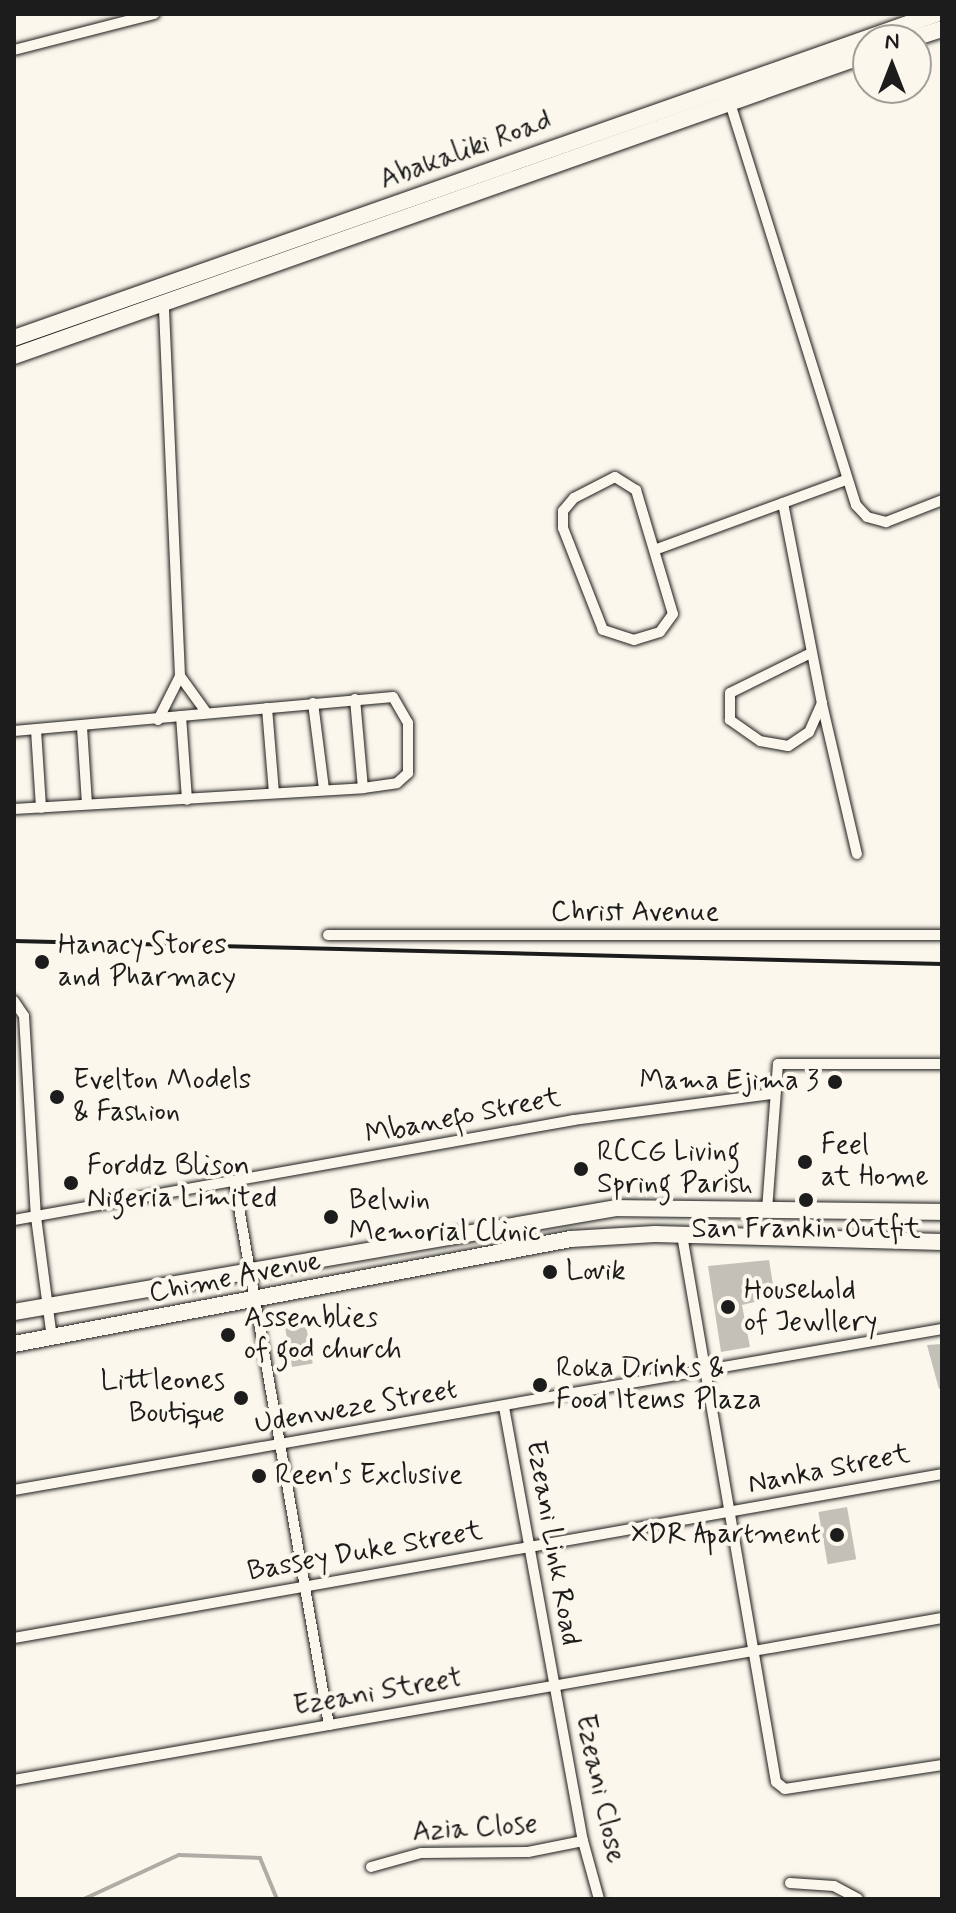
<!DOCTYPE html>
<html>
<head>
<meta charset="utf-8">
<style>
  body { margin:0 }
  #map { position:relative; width:956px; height:1913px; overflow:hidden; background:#fbf7ec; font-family:Mynerve,sans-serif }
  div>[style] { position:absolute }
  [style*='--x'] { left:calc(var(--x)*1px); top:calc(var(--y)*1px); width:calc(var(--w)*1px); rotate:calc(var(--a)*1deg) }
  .stream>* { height:4px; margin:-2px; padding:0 2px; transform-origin:2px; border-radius:2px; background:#afaca5 }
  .building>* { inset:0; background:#c3c0b8; transform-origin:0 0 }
  .roads { filter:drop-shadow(0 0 2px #1c1c1c) drop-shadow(0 0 2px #1c1c1c) }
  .minor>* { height:10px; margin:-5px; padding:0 5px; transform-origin:5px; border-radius:5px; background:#fbf7ec }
  .primary>* { height:16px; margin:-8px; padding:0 8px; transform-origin:8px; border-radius:8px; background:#fbf7ec }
  .rail>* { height:4px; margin:-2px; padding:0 2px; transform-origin:2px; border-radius:2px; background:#1c1c1c }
  .dots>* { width:22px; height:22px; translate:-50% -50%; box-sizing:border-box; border:4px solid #fbf7ec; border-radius:50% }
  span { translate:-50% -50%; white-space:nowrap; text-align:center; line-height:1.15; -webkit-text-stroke:8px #fbf7ec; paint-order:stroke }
  .street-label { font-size:28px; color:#1c1c1c }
  .poi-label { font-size:28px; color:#1c1c1c }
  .left { translate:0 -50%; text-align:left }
  .right { translate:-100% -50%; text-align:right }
  .frame { position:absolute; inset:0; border:16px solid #1c1c1c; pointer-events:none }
  .north { position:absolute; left:852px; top:24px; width:80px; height:80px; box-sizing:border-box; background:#fbf7ec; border:2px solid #a29f99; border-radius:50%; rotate:0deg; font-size:22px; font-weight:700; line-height:32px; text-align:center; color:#1c1c1c }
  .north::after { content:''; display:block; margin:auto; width:28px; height:36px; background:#1c1c1c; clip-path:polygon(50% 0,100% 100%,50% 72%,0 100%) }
</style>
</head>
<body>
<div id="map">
  <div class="stream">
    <div style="--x:84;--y:1899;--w:105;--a:-24.9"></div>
    <div style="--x:179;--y:1855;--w:81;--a:2.1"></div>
    <div style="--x:260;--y:1858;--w:44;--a:67.5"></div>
  </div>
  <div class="building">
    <div style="clip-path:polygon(769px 1260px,775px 1297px,742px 1305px,750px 1347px,721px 1352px,708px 1266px)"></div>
    <div style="left:306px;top:1325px;width:39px;height:21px;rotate:80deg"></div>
    <div style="clip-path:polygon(942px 1344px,942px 1388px,939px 1389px,927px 1345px)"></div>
    <div style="left:847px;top:1507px;width:53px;height:29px;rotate:80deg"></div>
  </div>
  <div class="roads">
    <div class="minor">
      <div style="--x:14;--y:50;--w:145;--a:-14.4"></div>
      <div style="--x:730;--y:103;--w:421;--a:72.6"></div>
      <div style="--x:856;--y:505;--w:16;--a:47"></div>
      <div style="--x:867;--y:517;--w:20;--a:15"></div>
      <div style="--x:886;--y:522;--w:60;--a:-21.4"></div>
      <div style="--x:615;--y:477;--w:25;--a:32"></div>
      <div style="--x:636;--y:490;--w:129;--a:73.4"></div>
      <div style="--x:673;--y:614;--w:22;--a:126"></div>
      <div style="--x:660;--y:632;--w:27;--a:163"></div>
      <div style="--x:634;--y:640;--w:33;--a:-162"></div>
      <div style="--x:603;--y:630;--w:110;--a:-111.4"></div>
      <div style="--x:563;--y:528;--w:17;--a:-90"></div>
      <div style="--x:563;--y:511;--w:17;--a:-50"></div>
      <div style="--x:574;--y:498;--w:46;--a:-27.1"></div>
      <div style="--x:783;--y:503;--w:204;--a:79"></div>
      <div style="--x:822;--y:703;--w:32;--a:114"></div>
      <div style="--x:809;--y:732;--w:25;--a:146"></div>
      <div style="--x:788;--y:746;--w:28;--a:-170"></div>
      <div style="--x:760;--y:741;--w:37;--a:-145"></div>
      <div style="--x:730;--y:720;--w:27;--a:-90"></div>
      <div style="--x:730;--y:693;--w:90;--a:-26.3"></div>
      <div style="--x:657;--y:549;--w:201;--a:-20.1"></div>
      <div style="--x:180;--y:676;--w:44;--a:54.2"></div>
      <div style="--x:355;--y:699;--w:89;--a:84.9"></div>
      <div style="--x:313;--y:703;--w:87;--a:82.7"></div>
      <div style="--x:822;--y:704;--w:154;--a:76.9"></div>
      <div style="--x:267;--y:708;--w:85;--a:85.3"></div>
      <div style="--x:158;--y:720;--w:49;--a:-63.4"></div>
      <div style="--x:180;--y:676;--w:372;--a:-92.5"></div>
      <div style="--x:82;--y:727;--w:77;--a:86.3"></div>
      <div style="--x:36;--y:730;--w:78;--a:86.3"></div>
      <div style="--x:14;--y:731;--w:168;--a:-5.1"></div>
      <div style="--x:181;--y:716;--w:84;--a:85.9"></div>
      <div style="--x:14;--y:809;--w:350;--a:-3.4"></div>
      <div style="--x:363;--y:788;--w:34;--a:-8"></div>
      <div style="--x:397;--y:783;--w:15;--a:-42"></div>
      <div style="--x:408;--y:773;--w:50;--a:-90"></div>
      <div style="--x:408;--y:723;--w:30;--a:-120"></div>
      <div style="--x:393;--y:697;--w:213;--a:174.9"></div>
      <div style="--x:328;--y:935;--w:614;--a:0"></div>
      <div style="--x:14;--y:1001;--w:18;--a:56"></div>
      <div style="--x:24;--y:1016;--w:201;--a:86.6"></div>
      <div style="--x:36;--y:1217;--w:122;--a:82.5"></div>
      <div style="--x:235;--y:1185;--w:548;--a:80.13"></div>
      <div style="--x:767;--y:1210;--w:146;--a:-85.7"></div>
      <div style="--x:778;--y:1064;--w:164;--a:0"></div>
      <div style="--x:14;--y:1220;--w:569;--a:-10.12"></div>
      <div style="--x:574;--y:1120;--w:200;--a:-7.5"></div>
      <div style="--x:682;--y:1235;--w:555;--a:80.25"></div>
      <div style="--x:776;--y:1782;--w:11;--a:38"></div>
      <div style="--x:785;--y:1789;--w:159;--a:-8.7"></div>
      <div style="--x:504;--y:1407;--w:441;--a:79.7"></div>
      <div style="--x:583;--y:1841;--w:60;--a:74.6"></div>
      <div style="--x:14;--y:1490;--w:942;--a:-9.84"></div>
      <div style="--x:14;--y:1638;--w:942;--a:-10.02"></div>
      <div style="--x:14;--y:1780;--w:942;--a:-9.9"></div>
      <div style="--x:371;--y:1867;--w:52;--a:-15.6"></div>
      <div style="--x:421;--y:1853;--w:107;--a:-0.5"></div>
      <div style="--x:528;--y:1852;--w:56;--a:-11.3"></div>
      <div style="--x:790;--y:1883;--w:44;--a:3.9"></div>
      <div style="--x:834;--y:1886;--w:27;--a:28"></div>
    </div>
    <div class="primary">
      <div style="--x:908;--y:40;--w:36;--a:-18"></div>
      <div style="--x:14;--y:338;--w:977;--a:-19.36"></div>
      <div style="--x:14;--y:356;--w:906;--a:-19.48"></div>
      <div style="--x:14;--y:1312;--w:612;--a:-9.79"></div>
      <div style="--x:617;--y:1208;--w:325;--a:0.7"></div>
      <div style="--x:14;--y:1344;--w:567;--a:-10.68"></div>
      <div style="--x:571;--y:1239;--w:84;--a:-3.4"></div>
      <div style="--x:655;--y:1234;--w:287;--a:1.6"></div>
    </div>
  </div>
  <div class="rail">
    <div style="--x:14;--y:941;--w:928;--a:1.42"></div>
  </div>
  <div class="dots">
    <div style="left:42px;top:962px;background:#1c1c1c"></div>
    <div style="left:835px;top:1082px;background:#1c1c1c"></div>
    <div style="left:57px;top:1097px;background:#1c1c1c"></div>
    <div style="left:805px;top:1162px;background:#1c1c1c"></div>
    <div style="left:581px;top:1169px;background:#1c1c1c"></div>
    <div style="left:71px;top:1183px;background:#1c1c1c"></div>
    <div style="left:806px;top:1200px;background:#1c1c1c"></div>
    <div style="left:331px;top:1217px;background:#1c1c1c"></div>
    <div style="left:550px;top:1272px;background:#1c1c1c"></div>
    <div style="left:728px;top:1307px;background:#1c1c1c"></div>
    <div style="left:228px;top:1335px;background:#1c1c1c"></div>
    <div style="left:540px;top:1385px;background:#1c1c1c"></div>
    <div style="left:241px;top:1398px;background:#1c1c1c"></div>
    <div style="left:259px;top:1476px;background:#1c1c1c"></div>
    <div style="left:837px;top:1535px;background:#1c1c1c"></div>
  </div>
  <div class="street-label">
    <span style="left:466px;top:151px;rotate:-20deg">Abakaliki Road</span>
    <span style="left:635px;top:913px">Christ Avenue</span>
    <span style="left:463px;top:1117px;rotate:-11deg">Mbanefo Street</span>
    <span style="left:235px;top:1278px;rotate:-11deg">Chime Avenue</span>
    <span style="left:356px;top:1408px;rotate:-10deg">Udenweze Street</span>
    <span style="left:829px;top:1470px;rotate:-11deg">Nanka Street</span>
    <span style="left:552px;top:1543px;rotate:80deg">Ezeani Link Road</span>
    <span style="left:365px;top:1552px;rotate:-10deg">Bassey Duke Street</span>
    <span style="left:378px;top:1693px;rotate:-10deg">Ezeani Street</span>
    <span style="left:599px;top:1789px;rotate:78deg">Ezeani Close</span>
    <span style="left:475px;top:1829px;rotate:-4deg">Azia Close</span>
  </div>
  <div class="poi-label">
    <span class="left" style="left:58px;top:962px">Hanacy Stores<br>and Pharmacy</span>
    <span class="left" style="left:73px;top:1097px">Evelton Models<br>&amp; Fashion</span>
    <span class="right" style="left:819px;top:1082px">Mama Ejima 3</span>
    <span class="left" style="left:821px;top:1162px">Feel<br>at Home</span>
    <span class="left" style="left:597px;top:1169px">RCCG Living<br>Spring Parish</span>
    <span class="left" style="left:87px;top:1183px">Forddz Blison<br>Nigeria Limited</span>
    <span class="left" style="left:349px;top:1217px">Belwin<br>Memorial Clinic</span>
    <span style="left:806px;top:1230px">San Frankin Outfit</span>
    <span class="left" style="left:566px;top:1272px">Lovik</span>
    <span class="left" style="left:744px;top:1307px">Household<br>of Jewllery</span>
    <span class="left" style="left:244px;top:1335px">Assenblies<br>of god church</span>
    <span class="left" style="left:556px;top:1385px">Roka Drinks &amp;<br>Food Items Plaza</span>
    <span class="right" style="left:225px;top:1398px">Littleones<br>Boutique</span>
    <span class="left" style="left:275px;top:1476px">Reen's Exclusive</span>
    <span class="right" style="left:821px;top:1535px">XDR Apartment</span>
  </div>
  <div class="frame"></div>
  <div class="north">N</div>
</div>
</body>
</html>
